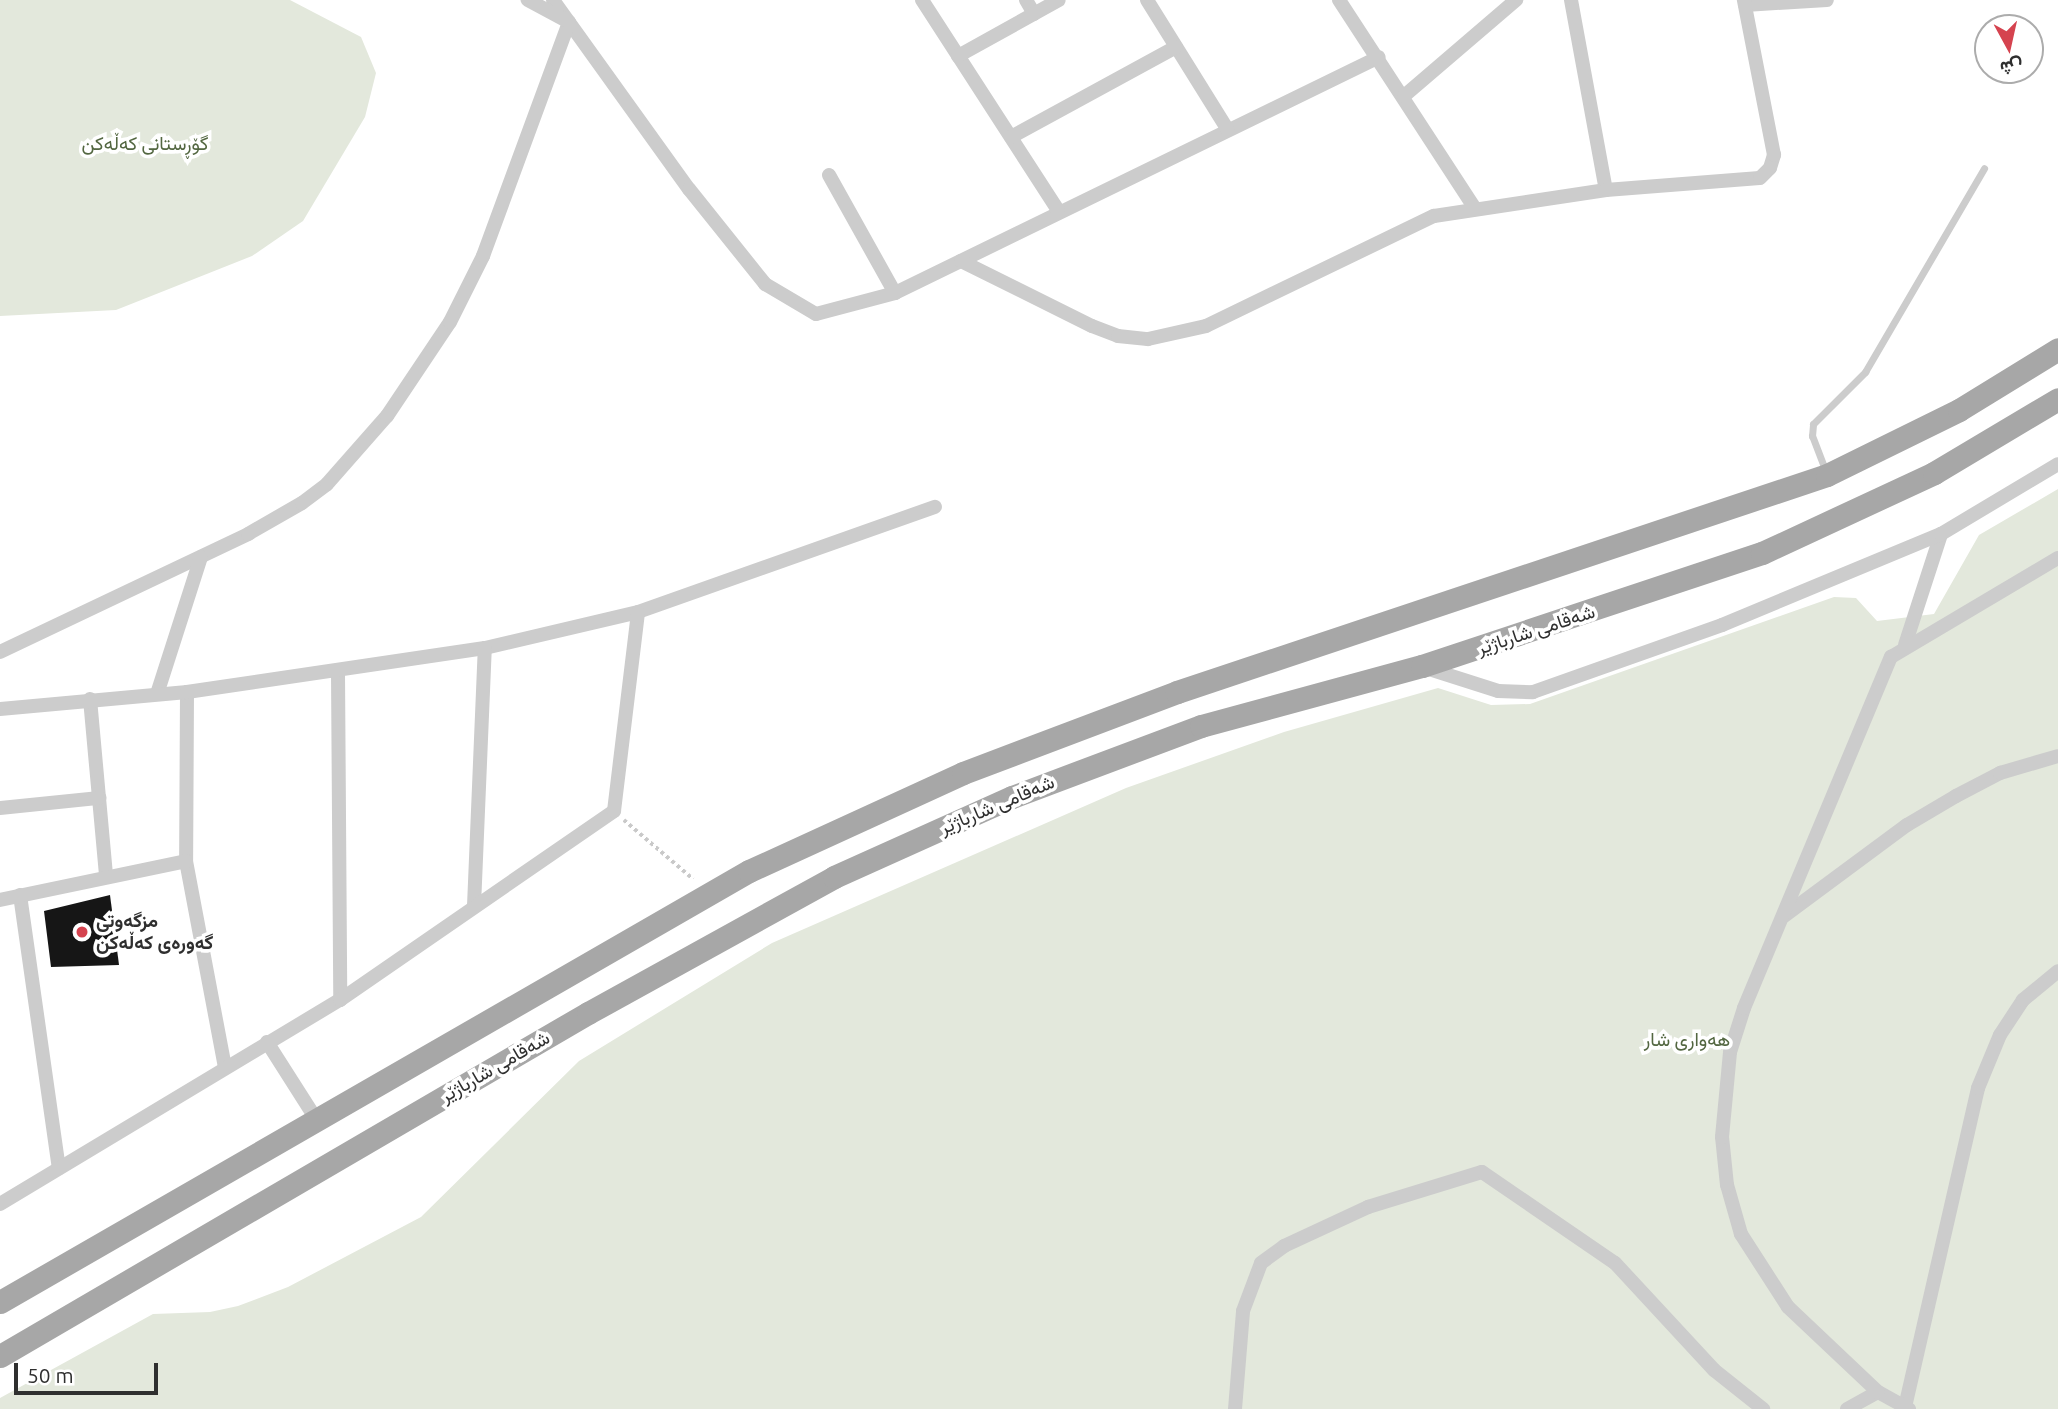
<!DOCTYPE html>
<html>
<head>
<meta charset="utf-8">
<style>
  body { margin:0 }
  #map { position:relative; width:2058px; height:1409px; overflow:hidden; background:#fff; font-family:Ubuntu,Vazirmatn,sans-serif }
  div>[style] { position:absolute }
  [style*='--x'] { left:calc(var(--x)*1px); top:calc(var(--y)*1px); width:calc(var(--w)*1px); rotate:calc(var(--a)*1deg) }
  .green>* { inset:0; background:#e3e8dc }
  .building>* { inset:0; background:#161616 }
  .path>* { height:3.5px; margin-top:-1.75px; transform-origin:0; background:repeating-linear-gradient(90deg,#c9c9c9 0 3.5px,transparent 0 7px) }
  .service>* { height:7px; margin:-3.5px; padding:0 3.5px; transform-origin:3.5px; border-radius:3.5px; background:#ccc }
  .minor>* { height:14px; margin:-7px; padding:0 7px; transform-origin:7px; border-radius:7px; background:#ccc }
  .primary>* { height:23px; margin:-11.5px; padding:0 11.5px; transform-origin:11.5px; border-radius:11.5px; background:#a7a7a7 }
  .dots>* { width:19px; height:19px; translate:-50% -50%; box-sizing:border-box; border:4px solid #fff; border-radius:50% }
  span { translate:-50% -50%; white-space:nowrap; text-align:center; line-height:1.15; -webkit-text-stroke:7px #fff; paint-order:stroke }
  .park-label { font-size:19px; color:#536741 }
  .street-label { font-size:19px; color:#2f2f2f }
  .poi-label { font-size:19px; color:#2f2f2f; font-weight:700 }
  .left { translate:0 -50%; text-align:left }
  .north { position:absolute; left:1974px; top:14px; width:70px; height:70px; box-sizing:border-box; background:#fff; border:2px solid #acacac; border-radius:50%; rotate:172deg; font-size:19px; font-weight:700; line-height:28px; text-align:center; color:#2f2f2f }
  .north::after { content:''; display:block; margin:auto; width:24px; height:32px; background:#d5434f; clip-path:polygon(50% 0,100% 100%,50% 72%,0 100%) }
  .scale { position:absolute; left:14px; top:1363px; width:144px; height:32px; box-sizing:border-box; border:4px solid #2f2f2f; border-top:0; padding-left:9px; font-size:21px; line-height:24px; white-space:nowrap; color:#2f2f2f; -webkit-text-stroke:5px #fff; paint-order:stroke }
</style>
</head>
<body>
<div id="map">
  <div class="green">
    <div style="clip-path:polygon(0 0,290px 0,361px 37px,376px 73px,365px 117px,303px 221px,252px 256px,116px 310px,0 316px)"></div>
    <div style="clip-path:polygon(2058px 489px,2058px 1409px,0 1409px,0 1398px,153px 1314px,210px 1312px,238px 1306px,288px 1287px,421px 1217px,579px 1061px,772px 943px,1126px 788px,1284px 732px,1438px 688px,1491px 705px,1530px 704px,1834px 597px,1856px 598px,1877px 621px,1934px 614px,1979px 535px)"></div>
  </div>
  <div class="building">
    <div style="clip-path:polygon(110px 895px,119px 965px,51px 967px,44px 911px)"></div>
  </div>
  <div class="path">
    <div style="--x:624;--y:820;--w:91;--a:40.5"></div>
  </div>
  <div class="service">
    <div style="--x:1826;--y:472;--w:39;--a:-111"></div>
    <div style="--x:1812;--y:436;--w:12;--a:-85"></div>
    <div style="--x:1813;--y:424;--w:74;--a:-45"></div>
    <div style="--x:1865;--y:372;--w:236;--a:-59.7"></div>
  </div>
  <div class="minor">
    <div style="--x:553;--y:0;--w:233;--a:54.3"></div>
    <div style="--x:689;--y:189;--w:122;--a:51.3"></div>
    <div style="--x:765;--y:284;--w:59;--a:30.5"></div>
    <div style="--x:816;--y:314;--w:82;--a:-14.9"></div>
    <div style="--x:895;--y:293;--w:538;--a:-25.99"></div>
    <div style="--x:922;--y:0;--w:250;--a:57.1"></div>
    <div style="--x:1026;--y:0;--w:16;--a:60"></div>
    <div style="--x:1147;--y:0;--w:153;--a:58.1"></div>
    <div style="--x:1339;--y:0;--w:247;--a:56.9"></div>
    <div style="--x:1571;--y:0;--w:193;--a:79.6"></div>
    <div style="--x:1745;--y:5;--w:82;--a:-3.5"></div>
    <div style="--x:958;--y:56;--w:115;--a:-29"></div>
    <div style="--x:1404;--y:96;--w:148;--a:-40.6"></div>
    <div style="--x:1011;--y:137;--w:188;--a:-28.6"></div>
    <div style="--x:829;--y:175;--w:135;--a:60.8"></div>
    <div style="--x:961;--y:261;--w:146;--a:26.4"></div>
    <div style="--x:1092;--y:326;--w:28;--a:21"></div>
    <div style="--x:1118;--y:336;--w:30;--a:6"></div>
    <div style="--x:1148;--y:339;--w:59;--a:-12.6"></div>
    <div style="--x:1206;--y:326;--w:253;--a:-25.8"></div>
    <div style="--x:1434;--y:216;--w:174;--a:-8.6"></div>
    <div style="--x:1606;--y:190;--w:154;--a:-4.5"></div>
    <div style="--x:1760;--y:178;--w:14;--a:-45"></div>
    <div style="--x:1770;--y:168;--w:14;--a:-73"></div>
    <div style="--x:1774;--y:155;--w:158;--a:-101"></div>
    <div style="--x:1905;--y:645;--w:117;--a:-72"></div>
    <div style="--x:0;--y:652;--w:275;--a:-25.4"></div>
    <div style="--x:248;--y:534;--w:62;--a:-29.9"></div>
    <div style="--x:302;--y:503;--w:31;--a:-37"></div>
    <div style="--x:327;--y:484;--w:91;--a:-48.6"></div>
    <div style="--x:387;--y:416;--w:113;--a:-56.2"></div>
    <div style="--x:450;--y:322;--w:74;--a:-63.4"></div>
    <div style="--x:483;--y:256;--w:249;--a:-69.8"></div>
    <div style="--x:569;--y:22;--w:47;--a:-151.8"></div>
    <div style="--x:1423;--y:667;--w:79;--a:17.7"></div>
    <div style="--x:1498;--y:691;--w:35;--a:2"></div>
    <div style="--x:1533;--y:692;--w:201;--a:-19.5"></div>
    <div style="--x:1722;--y:625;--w:237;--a:-22.6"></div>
    <div style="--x:1941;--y:534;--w:136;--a:-30.9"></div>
    <div style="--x:338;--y:673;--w:327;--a:89.6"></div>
    <div style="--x:187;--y:692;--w:169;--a:90.3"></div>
    <div style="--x:186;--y:861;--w:210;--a:79.3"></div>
    <div style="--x:157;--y:694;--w:144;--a:-72.2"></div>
    <div style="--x:90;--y:699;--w:176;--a:84.8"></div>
    <div style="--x:0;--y:709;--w:188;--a:-5.2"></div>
    <div style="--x:187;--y:692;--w:301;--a:-8.4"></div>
    <div style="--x:485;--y:648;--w:157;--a:-13.2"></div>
    <div style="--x:638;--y:612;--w:315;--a:-19.5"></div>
    <div style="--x:0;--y:808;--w:100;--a:-5.8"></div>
    <div style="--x:20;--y:895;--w:276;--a:81.9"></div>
    <div style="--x:0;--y:900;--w:190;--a:-11.8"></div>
    <div style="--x:474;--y:906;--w:258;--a:-87.6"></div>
    <div style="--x:1784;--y:916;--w:153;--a:-36.5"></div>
    <div style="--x:1907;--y:825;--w:57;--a:-30.6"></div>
    <div style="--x:1956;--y:796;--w:50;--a:-27.6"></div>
    <div style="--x:2000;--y:773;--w:60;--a:-16.3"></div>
    <div style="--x:267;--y:1042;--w:95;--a:57.5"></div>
    <div style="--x:0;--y:1204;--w:397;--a:-31"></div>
    <div style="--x:340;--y:1000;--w:333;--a:-34.6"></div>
    <div style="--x:614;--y:811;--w:200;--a:-83.1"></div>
    <div style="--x:1905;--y:1407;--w:327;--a:-77.1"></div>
    <div style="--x:1978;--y:1088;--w:57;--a:-67.5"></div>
    <div style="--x:2000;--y:1035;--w:42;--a:-56.7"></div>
    <div style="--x:2023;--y:1000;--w:45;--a:-39.6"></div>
    <div style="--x:1235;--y:1409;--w:98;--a:-85.3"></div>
    <div style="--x:1243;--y:1311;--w:51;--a:-69.4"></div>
    <div style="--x:1261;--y:1263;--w:29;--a:-36"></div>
    <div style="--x:1284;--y:1246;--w:93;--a:-24.9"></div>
    <div style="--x:1368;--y:1207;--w:119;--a:-17.1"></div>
    <div style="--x:1482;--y:1172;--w:161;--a:34.4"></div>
    <div style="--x:1615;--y:1263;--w:146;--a:47.2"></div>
    <div style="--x:1714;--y:1370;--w:63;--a:38.5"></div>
    <div style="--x:1847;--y:1409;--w:35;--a:-29"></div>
    <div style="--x:1909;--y:1409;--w:35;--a:-151"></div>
    <div style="--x:1878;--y:1392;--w:124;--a:-136.6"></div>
    <div style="--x:1788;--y:1307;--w:87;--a:-122.8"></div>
    <div style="--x:1741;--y:1234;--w:51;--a:-105.9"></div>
    <div style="--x:1727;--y:1185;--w:48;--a:-95.9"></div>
    <div style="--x:1722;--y:1137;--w:85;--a:-84.6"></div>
    <div style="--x:1730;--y:1052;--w:46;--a:-72.3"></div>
    <div style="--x:1744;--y:1008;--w:381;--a:-67.3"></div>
    <div style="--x:1891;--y:657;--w:194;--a:-30.7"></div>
  </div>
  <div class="primary">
    <div style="--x:0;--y:1302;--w:864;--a:-29.92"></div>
    <div style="--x:749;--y:871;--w:235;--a:-24.6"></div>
    <div style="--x:963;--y:773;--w:229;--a:-20.7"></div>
    <div style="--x:1177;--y:692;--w:685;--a:-18.46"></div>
    <div style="--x:1827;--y:475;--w:147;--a:-26.2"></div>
    <div style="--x:1959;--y:410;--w:116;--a:-31.6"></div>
    <div style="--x:0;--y:1356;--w:681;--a:-30.26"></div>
    <div style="--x:588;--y:1013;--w:281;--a:-28.9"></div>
    <div style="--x:834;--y:877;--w:195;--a:-24.2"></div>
    <div style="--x:1012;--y:797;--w:202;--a:-20.6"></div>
    <div style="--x:1201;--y:726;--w:229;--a:-15.2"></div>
    <div style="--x:1422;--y:666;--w:358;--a:-18.4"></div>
    <div style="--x:1762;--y:553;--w:190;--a:-24.9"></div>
    <div style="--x:1934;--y:473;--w:144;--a:-30.8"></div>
  </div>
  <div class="dots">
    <div style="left:82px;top:932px;background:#d5434f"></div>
  </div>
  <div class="park-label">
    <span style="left:145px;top:144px">گۆڕستانی کەڵەکن</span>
    <span style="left:1687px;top:1040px">هەواری شار</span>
  </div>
  <div class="street-label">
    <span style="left:1536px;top:630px;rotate:-18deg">شەقامی شارباژێر</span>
    <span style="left:997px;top:805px;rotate:-23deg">شەقامی شارباژێر</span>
    <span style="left:495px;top:1067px;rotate:-30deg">شەقامی شارباژێر</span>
  </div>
  <div class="poi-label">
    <span class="left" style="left:96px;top:932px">مزگەوتی<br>گەورەی کەڵەکن</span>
  </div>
  <div class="north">ش</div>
  <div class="scale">50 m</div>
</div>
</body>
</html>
